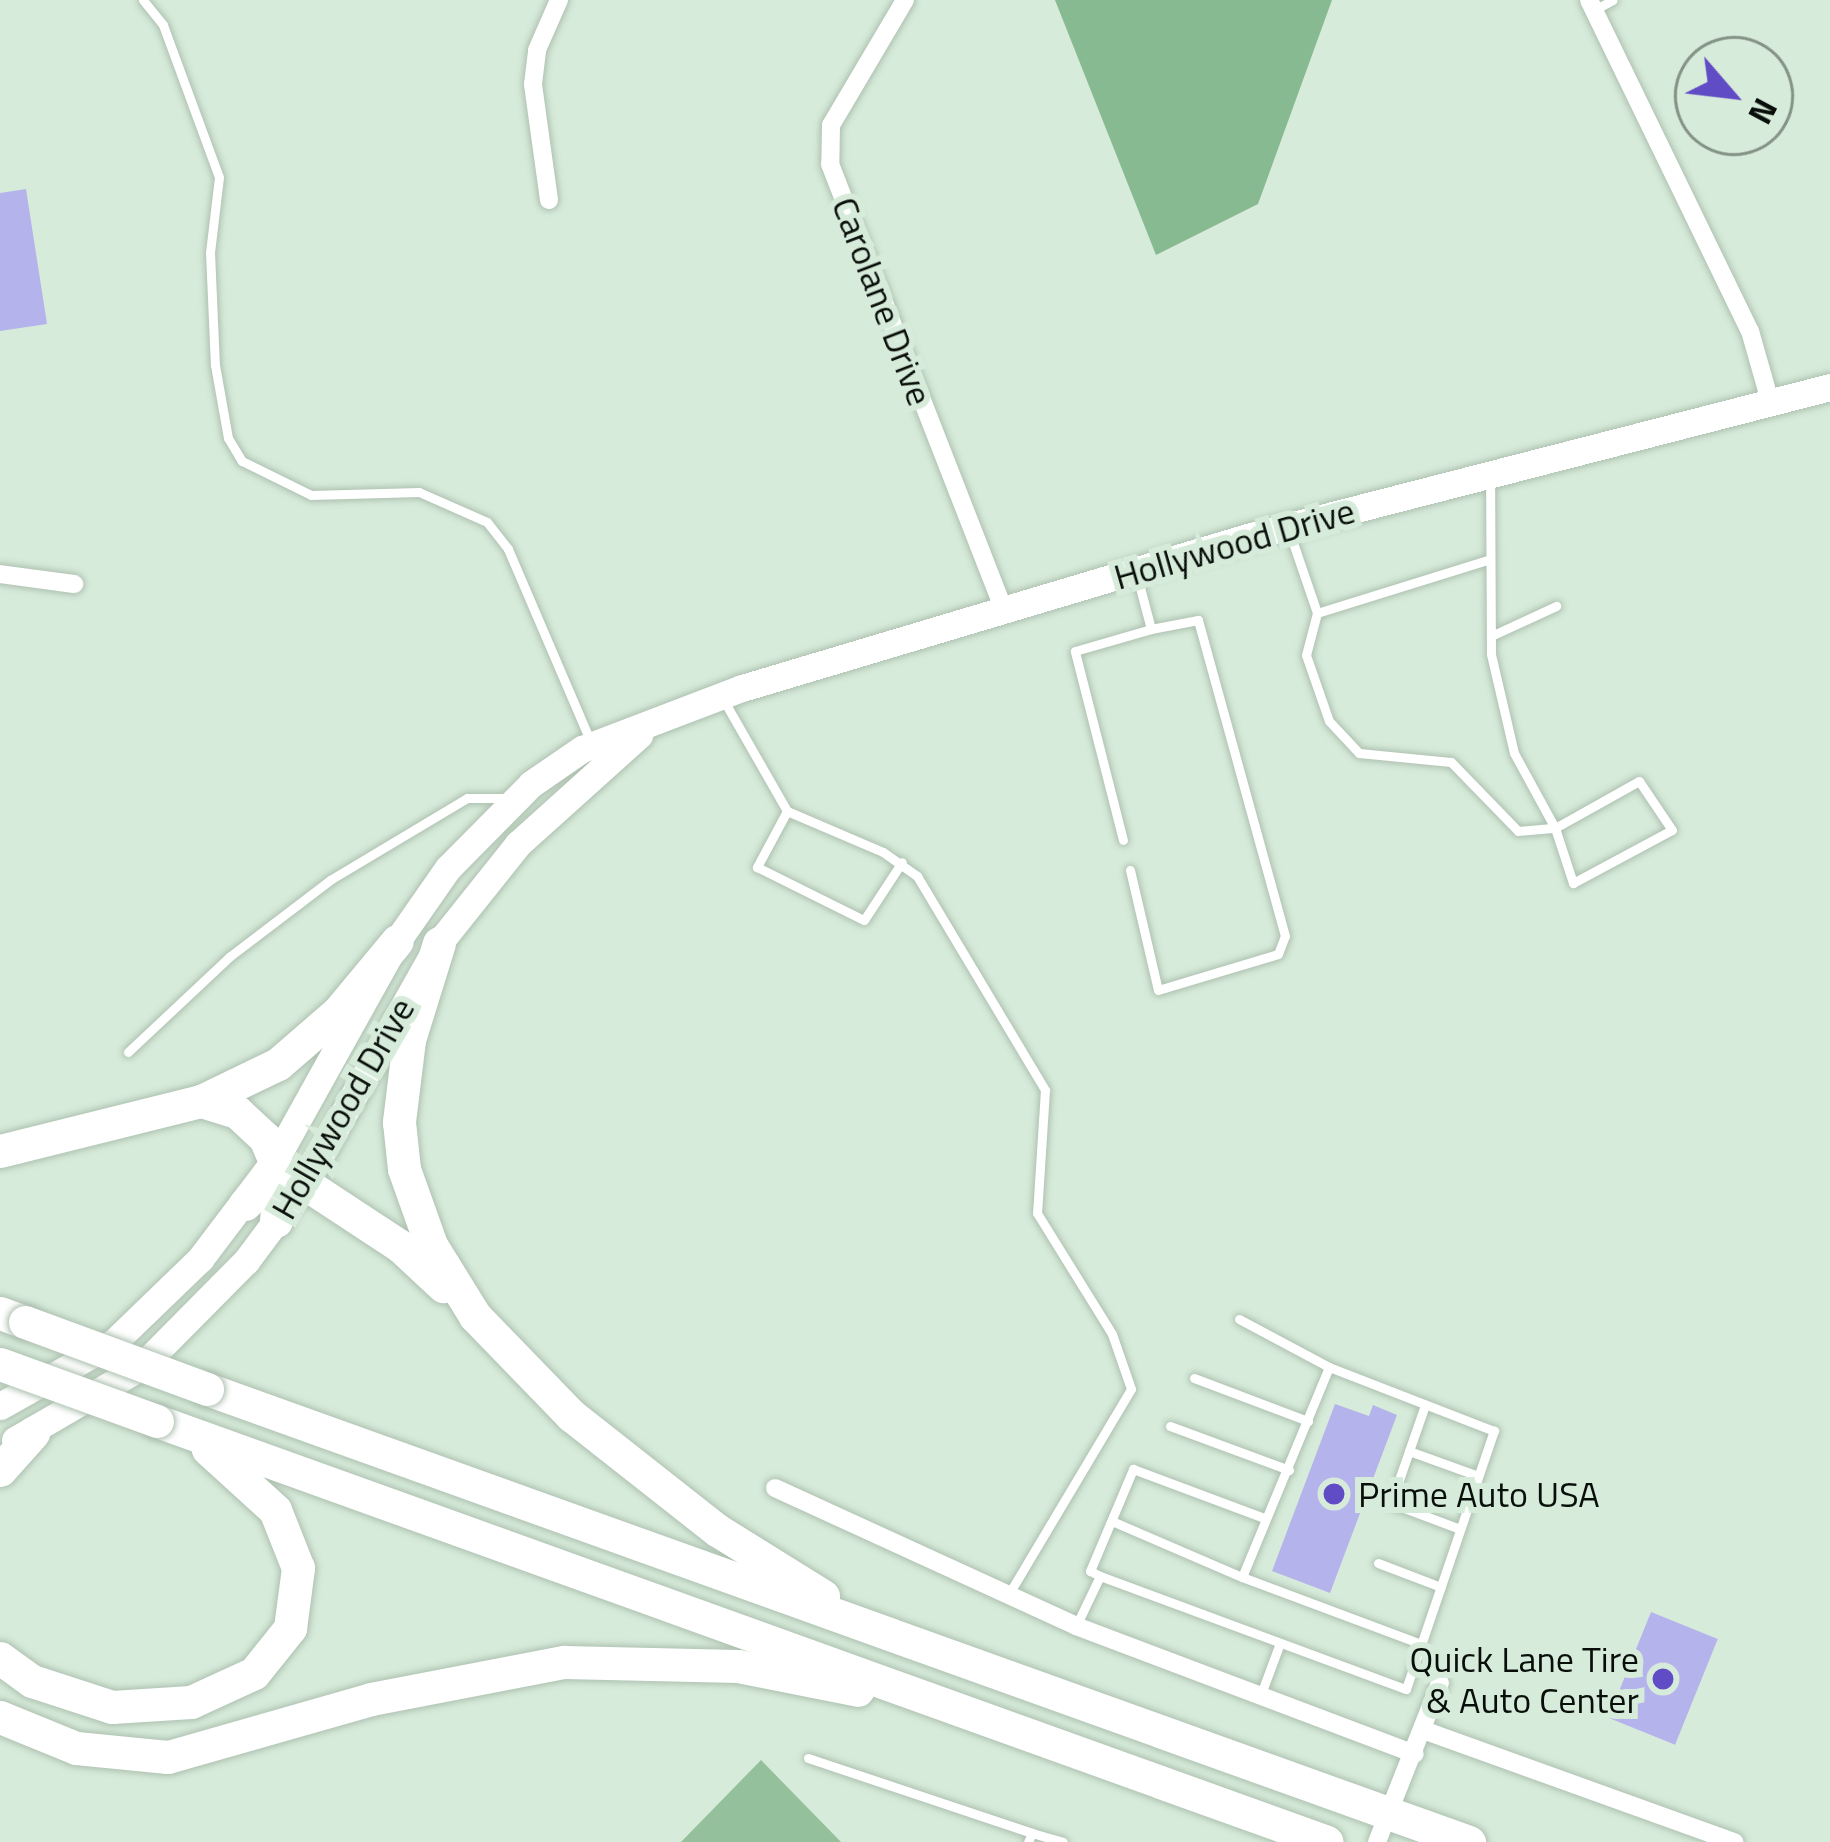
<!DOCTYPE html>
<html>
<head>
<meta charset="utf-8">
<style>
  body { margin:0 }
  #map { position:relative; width:1830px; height:1842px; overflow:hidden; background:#d7ebda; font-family:"Titillium Web",sans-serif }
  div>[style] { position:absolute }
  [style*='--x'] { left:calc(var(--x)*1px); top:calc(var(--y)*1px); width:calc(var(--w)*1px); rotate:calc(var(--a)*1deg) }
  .green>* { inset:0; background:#94c19c }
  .forest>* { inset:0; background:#87ba90 }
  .building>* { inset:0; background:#b5b3ec; transform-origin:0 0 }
  .roads { filter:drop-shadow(0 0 3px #aec1b1) drop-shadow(0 0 3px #aec1b1) }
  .lane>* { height:9px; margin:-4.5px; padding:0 4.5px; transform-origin:4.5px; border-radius:4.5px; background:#fff }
  .street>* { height:18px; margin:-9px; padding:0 9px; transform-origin:9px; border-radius:9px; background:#fff }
  .secondary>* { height:27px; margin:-13.5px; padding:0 13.5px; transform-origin:13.5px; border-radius:13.5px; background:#fff }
  .highway>* { height:33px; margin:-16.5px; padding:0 16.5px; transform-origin:16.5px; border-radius:16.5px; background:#fff }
  .bridges { filter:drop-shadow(0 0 3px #aec1b1) drop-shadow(0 0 3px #aec1b1) }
  .highway-bridge>* { height:33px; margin:-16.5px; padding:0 16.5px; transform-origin:16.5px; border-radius:16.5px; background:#fff }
  .dots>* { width:33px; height:33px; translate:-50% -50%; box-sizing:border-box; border:6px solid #d7ebda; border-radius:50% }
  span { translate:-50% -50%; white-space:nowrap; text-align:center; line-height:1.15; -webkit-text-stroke:12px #d7ebda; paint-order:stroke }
  .street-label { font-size:36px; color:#080e09 }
  .poi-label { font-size:36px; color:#080e09 }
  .left { translate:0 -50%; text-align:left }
  .right { translate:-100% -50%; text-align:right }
  .north { position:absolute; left:1674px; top:36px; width:120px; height:120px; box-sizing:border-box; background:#d7ebda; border:3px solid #849386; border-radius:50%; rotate:118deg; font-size:33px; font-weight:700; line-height:48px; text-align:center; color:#080e09 }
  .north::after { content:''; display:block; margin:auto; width:42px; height:54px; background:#604cc4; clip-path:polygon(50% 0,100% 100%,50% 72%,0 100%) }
</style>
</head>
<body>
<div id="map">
  <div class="green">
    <div style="clip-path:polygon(761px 1760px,841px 1842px,681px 1842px)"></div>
  </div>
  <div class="forest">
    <div style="clip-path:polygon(1055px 0,1332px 0,1258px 204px,1156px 255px)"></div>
  </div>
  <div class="building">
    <div style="clip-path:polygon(26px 189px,47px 324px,0 331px,0 193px)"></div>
    <div style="clip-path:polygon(1335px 1404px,1369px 1416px,1373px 1405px,1397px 1415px,1330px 1593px,1272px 1571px)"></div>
    <div style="left:1651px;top:1612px;width:72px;height:114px;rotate:22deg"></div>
  </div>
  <div class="roads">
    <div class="lane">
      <div style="--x:143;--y:0;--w:32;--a:51"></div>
      <div style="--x:163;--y:25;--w:162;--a:69.8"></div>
      <div style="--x:219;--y:177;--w:76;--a:96.8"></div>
      <div style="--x:210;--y:252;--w:113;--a:87.5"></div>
      <div style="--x:215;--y:365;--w:74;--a:79.9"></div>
      <div style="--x:228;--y:438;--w:27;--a:59"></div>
      <div style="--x:242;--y:461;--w:77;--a:26.2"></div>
      <div style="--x:311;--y:495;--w:108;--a:-1.6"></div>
      <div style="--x:419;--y:492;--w:74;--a:23.8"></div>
      <div style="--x:487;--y:522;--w:34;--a:52"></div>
      <div style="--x:508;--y:549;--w:208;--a:66.8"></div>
      <div style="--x:1594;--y:10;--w:21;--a:-28"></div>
      <div style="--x:1289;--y:531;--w:87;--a:71.1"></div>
      <div style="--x:1317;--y:613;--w:181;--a:-17.3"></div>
      <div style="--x:1317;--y:613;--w:43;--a:104.7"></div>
      <div style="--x:1306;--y:655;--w:70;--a:70.8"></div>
      <div style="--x:1329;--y:721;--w:44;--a:46.8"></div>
      <div style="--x:1359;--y:753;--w:92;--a:5.6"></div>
      <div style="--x:1451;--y:762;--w:96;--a:45.8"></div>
      <div style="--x:1518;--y:831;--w:37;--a:-5"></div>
      <div style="--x:1555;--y:828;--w:58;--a:71.9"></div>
      <div style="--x:1573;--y:883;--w:112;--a:-28.2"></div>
      <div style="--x:1672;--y:830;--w:59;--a:-124"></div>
      <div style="--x:1639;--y:781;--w:96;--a:150.8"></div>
      <div style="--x:1555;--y:828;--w:85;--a:-118.7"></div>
      <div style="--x:1514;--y:753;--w:102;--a:-103.1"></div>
      <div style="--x:1491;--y:654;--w:173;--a:-90.3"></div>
      <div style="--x:1491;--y:636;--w:72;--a:-24.8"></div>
      <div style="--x:724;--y:701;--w:127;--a:60.2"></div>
      <div style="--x:787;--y:811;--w:104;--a:23.1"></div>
      <div style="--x:883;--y:852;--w:42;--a:35.2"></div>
      <div style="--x:917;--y:876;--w:249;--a:59.1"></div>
      <div style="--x:1045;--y:1090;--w:123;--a:93.7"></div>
      <div style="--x:1037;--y:1213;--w:142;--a:58.2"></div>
      <div style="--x:1112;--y:1334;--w:58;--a:70.9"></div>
      <div style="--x:1131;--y:1389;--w:239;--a:120.8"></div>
      <div style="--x:787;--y:811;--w:64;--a:118.2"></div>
      <div style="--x:757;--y:867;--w:119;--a:26.4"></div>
      <div style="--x:864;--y:920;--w:69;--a:-56.8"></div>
      <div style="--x:1123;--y:840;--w:195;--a:-104.3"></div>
      <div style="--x:1075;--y:651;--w:79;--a:-16.1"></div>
      <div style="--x:1130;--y:870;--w:123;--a:76.9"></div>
      <div style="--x:1158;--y:990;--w:125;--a:-16.7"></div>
      <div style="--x:1278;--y:954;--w:19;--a:-69"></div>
      <div style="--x:1285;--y:936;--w:328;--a:-105.4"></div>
      <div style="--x:1198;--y:620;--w:48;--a:169.2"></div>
      <div style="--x:1151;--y:629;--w:55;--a:-104.8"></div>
      <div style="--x:128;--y:1052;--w:139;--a:-43.2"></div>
      <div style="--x:229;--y:957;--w:127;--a:-37.3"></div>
      <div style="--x:330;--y:880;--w:160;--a:-30.9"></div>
      <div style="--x:467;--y:798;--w:43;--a:0"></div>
      <div style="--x:1239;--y:1319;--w:102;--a:28.1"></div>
      <div style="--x:1194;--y:1378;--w:122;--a:20.7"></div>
      <div style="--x:1170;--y:1426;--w:127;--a:20.3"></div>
      <div style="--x:1409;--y:1451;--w:49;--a:-70.8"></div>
      <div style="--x:1460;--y:1529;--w:74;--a:-159.4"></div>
      <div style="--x:1391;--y:1503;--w:55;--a:-70.9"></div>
      <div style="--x:1409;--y:1451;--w:73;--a:19.9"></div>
      <div style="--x:1378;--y:1563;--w:67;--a:20.9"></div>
      <div style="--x:1100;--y:1576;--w:11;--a:-153"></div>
      <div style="--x:1090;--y:1571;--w:111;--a:-67.1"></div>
      <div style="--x:1133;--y:1469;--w:140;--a:20.5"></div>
      <div style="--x:1242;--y:1577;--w:191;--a:20.5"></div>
      <div style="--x:1076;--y:1626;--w:55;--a:-64.4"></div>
      <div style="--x:1100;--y:1576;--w:326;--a:20.3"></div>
      <div style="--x:1406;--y:1689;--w:273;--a:-71.2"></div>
      <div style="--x:1494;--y:1431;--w:177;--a:-158.8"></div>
      <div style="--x:1329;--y:1367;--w:227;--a:112.5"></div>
      <div style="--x:1242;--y:1577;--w:142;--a:-156.7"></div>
      <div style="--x:1261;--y:1694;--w:54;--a:-69.6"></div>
      <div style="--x:808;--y:1758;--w:236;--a:18.5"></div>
      <div style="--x:1028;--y:1842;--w:10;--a:-66"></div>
      <div style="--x:1032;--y:1833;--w:32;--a:16"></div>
    </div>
    <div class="street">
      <div style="--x:905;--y:0;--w:145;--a:120.6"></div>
      <div style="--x:831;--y:125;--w:39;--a:91"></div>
      <div style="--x:830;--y:164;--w:480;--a:68.7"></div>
      <div style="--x:1589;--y:0;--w:368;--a:64.1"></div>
      <div style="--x:1750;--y:331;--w:73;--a:74.1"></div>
      <div style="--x:549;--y:200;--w:117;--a:-97.9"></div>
      <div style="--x:533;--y:84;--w:34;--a:-83"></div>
      <div style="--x:537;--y:50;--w:55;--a:-66.3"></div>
      <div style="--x:0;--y:574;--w:75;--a:7.7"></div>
      <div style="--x:775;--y:1488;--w:331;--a:24.6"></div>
      <div style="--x:1076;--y:1626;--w:362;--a:20.7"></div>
      <div style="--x:1423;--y:1730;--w:331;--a:19.8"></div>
      <div style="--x:1377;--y:1842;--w:171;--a:-68.4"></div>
    </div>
    <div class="secondary">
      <div style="--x:0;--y:1406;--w:131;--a:-29.3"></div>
      <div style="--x:114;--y:1342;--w:120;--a:-44"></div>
      <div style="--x:200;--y:1259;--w:124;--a:-52.9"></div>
      <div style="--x:275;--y:1160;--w:251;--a:-60.9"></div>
      <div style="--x:397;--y:941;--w:89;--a:-55.1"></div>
      <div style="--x:448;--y:868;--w:118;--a:-45.3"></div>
      <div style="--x:531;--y:784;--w:62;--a:-34.5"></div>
      <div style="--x:582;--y:749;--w:171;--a:-20.9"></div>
      <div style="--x:742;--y:688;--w:531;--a:-16.63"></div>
      <div style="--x:1251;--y:536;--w:598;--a:-14.43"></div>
      <div style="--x:15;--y:1440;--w:147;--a:-30.2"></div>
      <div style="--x:142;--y:1366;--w:148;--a:-45.3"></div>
      <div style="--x:246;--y:1261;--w:99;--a:-53.2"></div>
      <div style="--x:305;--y:1182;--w:274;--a:-60.7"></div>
      <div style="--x:439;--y:943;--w:127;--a:-51.4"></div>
      <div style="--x:518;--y:844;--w:163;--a:-42"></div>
    </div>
    <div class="highway">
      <div style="--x:439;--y:943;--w:102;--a:107.2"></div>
      <div style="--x:409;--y:1040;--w:83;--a:97"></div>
      <div style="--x:399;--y:1122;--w:47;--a:83.9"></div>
      <div style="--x:404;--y:1169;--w:81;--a:70.4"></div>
      <div style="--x:431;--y:1245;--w:84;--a:58.2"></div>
      <div style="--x:475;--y:1316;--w:139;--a:45.9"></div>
      <div style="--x:572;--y:1416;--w:184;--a:38.2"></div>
      <div style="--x:717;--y:1530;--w:125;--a:31.9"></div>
      <div style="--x:201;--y:1101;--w:38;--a:17"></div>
      <div style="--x:237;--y:1112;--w:38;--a:43"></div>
      <div style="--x:265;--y:1138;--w:39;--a:67"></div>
      <div style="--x:280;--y:1174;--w:47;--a:94.9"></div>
      <div style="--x:0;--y:1151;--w:207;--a:-14"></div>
      <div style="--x:201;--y:1101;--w:85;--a:-25.7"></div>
      <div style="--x:278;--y:1064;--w:79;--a:-40.9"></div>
      <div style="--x:338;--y:1012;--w:92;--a:-50.3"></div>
      <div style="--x:245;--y:1204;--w:34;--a:-47"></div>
      <div style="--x:268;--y:1179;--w:27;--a:-4"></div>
      <div style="--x:295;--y:1177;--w:126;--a:33.3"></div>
      <div style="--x:400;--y:1246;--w:59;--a:42.9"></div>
      <div style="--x:0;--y:1313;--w:27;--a:20"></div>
      <div style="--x:207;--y:1389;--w:1341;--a:19.75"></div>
      <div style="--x:157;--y:1421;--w:1243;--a:19.79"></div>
      <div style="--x:0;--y:1470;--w:50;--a:-48.3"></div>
      <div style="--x:0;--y:1658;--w:39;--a:36"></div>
      <div style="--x:32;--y:1681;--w:84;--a:18"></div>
      <div style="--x:112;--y:1707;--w:79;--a:-3.6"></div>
      <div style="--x:191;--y:1702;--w:69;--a:-24.7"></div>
      <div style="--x:254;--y:1673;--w:58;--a:-51.3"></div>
      <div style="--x:290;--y:1628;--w:61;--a:-82.4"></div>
      <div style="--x:298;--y:1568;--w:62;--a:-111.6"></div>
      <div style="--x:275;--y:1510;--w:91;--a:-137.7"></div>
      <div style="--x:0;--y:1717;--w:82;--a:22.2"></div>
      <div style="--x:76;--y:1748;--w:92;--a:5.6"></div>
      <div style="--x:168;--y:1757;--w:211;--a:-15.9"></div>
      <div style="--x:371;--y:1699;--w:197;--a:-10.9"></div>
      <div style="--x:564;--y:1662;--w:174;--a:1.3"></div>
      <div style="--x:738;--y:1666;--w:122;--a:11.3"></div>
    </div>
  </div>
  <div class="bridges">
    <div class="highway-bridge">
      <div style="--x:25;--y:1322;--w:194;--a:20.2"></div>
      <div style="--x:0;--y:1364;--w:167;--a:20"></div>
    </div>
  </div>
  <div class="dots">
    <div style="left:1334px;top:1494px;background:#604cc4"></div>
    <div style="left:1663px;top:1679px;background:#604cc4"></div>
  </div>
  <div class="street-label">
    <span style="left:883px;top:301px;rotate:69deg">Carolane Drive</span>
    <span style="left:1234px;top:543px;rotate:-16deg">Hollywood Drive</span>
    <span style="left:342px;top:1108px;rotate:-60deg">Hollywood Drive</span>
  </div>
  <div class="poi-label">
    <span class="left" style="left:1358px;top:1494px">Prime Auto USA</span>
    <span class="right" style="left:1639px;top:1679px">Quick Lane Tire<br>&amp; Auto Center</span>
  </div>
  <div class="north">N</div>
</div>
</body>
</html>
